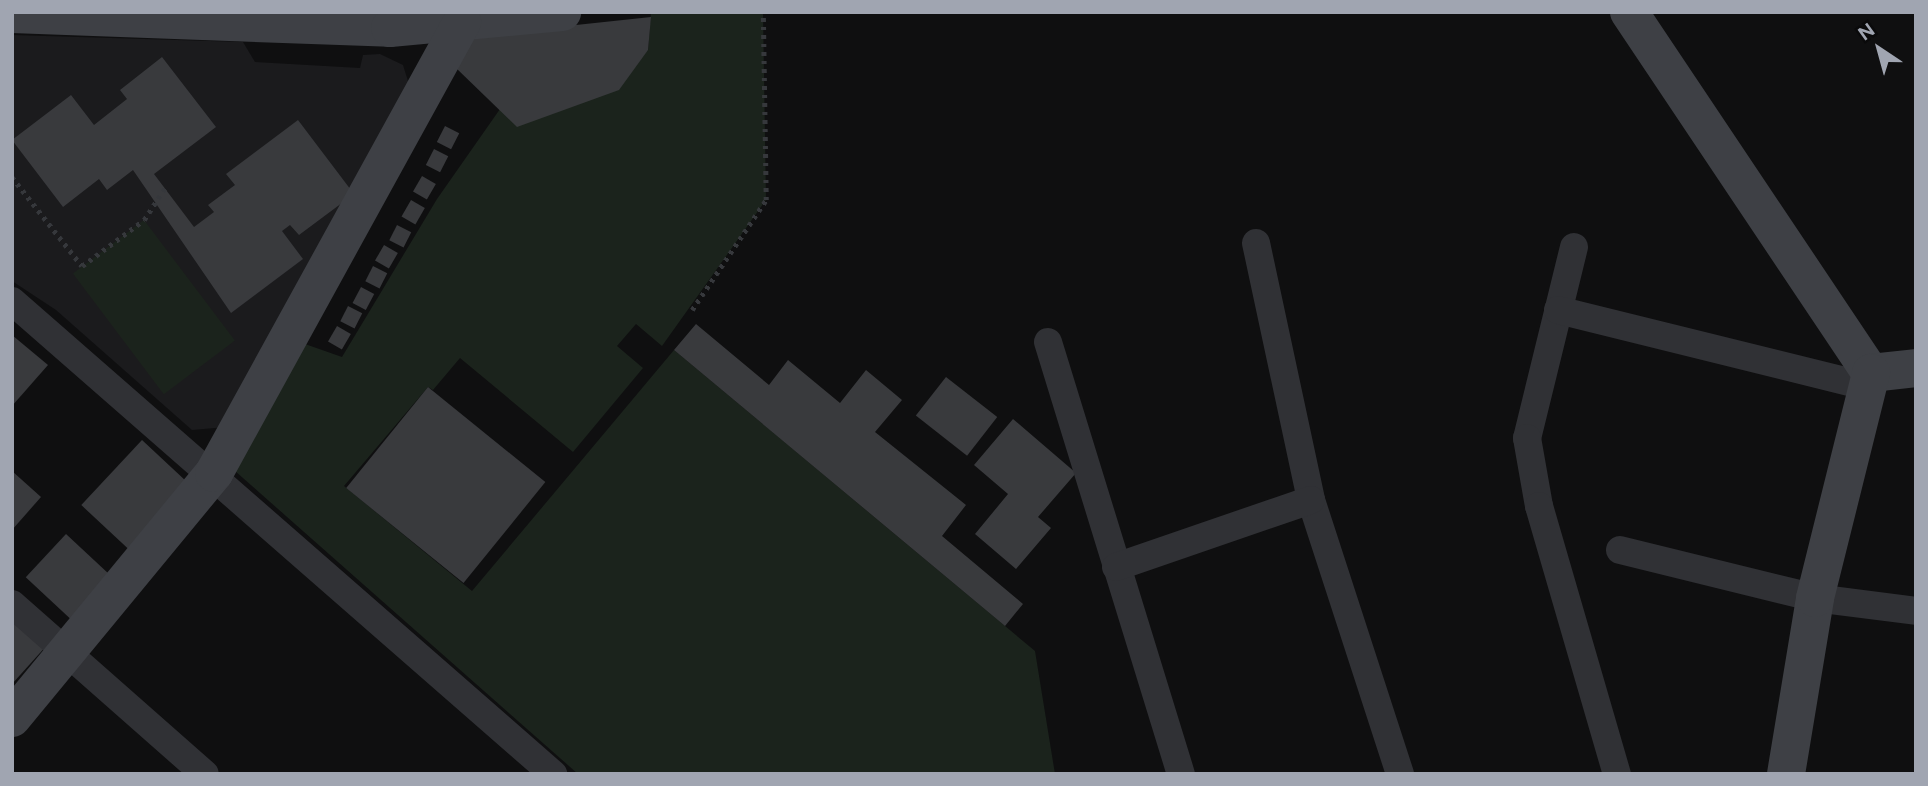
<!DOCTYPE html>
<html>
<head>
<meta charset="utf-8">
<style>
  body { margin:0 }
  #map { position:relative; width:1928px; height:786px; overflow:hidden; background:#0f0f10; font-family:Figtree,sans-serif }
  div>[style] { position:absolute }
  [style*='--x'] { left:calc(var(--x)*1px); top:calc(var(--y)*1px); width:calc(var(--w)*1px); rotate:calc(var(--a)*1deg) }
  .built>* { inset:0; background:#1b1b1d }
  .green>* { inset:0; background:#1b231c; transform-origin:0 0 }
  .building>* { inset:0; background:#393a3d; transform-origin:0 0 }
  .path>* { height:4.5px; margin-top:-2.25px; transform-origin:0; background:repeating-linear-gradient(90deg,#36383c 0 3.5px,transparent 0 8.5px) }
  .street>* { height:28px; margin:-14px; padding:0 14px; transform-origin:14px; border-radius:14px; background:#303135 }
  .secondary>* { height:38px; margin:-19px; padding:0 19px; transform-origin:19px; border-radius:19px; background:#3e4045 }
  span { translate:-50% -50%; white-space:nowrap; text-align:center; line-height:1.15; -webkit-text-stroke:5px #0a0a0b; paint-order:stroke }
  .frame { position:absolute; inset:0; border:14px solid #a0a5b1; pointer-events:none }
  .north { position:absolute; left:1844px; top:14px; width:70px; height:70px; -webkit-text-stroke:5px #0a0a0b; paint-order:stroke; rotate:324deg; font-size:19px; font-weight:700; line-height:28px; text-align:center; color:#a0a5b1 }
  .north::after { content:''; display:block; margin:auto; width:24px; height:32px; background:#a0a5b1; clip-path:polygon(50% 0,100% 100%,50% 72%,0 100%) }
</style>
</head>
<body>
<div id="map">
  <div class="built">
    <div style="clip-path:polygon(12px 35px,243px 42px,255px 62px,360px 68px,363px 55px,380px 54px,403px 65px,412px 94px,226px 427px,192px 430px,56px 310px,12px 281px)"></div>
  </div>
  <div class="green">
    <div style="clip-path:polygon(651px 12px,763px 12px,766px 200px,662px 346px,636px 324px,617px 346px,643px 368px,573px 452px,460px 358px,433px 390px,428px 387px,344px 486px,472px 591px,674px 350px,1035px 651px,1055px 774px,578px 774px,235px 471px,305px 344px,342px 357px,437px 199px,500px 109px,648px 50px)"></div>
    <div style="left:144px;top:220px;width:151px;height:89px;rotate:53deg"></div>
  </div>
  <div class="building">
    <div style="clip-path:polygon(651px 17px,648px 50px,619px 90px,517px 127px,456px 68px,474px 36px)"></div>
    <div style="clip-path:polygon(162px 57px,216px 127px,154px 174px,194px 227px,214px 212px,208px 205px,235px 185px,226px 174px,298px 120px,354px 194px,299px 235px,290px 225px,282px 231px,303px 259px,231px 313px,133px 170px,107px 190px,99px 179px,63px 207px,12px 140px,71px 95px,94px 125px,127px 99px,120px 90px)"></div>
    <div style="left:445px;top:126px;width:16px;height:18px;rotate:27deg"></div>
    <div style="left:434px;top:149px;width:16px;height:18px;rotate:27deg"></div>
    <div style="left:422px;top:176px;width:16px;height:18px;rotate:30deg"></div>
    <div style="left:411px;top:200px;width:16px;height:19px;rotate:30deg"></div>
    <div style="left:397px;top:225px;width:16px;height:17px;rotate:27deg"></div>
    <div style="left:384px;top:245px;width:16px;height:18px;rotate:30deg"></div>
    <div style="left:373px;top:266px;width:16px;height:17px;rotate:27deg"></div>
    <div style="left:361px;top:287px;width:15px;height:18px;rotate:28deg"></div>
    <div style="left:348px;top:306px;width:16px;height:17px;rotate:27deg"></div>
    <div style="clip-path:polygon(696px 324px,769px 385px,788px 360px,840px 403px,866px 370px,902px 400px,875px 432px,966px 505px,942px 536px,1023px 604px,1005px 626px,674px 350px)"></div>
    <div style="left:337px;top:326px;width:16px;height:18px;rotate:30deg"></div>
    <div style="clip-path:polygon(12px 335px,48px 365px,12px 406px)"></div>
    <div style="left:946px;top:377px;width:65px;height:49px;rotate:38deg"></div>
    <div style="left:428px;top:387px;width:151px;height:130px;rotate:39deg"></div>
    <div style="clip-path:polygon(1013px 419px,1076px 473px,1038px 517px,1051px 528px,1016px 569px,975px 534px,1008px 494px,974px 465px)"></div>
    <div style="left:142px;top:440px;width:67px;height:89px;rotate:43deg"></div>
    <div style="clip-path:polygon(12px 471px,41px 497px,12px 530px)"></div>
    <div style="left:66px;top:534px;width:62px;height:59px;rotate:43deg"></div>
    <div style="clip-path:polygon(12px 614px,48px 644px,12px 684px)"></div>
  </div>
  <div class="path">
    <div style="--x:12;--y:177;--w:113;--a:51.8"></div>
    <div style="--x:82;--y:266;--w:77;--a:-36.6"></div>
    <div style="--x:144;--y:220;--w:38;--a:-57"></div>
    <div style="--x:692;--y:310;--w:133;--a:-56.1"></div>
    <div style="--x:766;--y:200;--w:188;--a:-90.9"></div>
  </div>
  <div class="street">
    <div style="--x:1256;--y:243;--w:263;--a:77.9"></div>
    <div style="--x:1311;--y:500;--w:288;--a:72"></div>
    <div style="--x:1574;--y:247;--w:197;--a:103.8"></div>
    <div style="--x:1527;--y:438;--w:69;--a:80"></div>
    <div style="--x:1539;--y:506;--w:279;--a:73.8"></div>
    <div style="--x:12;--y:301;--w:719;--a:41.16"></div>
    <div style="--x:1558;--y:310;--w:319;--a:13.9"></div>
    <div style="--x:1048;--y:342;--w:452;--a:72.9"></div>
    <div style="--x:1620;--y:550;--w:201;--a:13.8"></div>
    <div style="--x:1815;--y:598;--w:102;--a:7.3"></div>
    <div style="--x:1116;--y:567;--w:206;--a:-19"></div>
    <div style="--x:12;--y:604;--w:257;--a:41.4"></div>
  </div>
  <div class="secondary">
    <div style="--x:1629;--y:12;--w:435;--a:56.2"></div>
    <div style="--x:1871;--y:373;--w:45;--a:-6.3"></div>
    <div style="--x:12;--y:14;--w:378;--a:2.1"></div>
    <div style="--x:390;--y:28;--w:173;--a:-5.3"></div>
    <div style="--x:12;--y:718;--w:318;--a:-50.5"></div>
    <div style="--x:214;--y:473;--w:515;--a:-61.19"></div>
    <div style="--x:1786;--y:774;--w:178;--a:-80.6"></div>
    <div style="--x:1815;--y:598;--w:232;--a:-76"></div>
  </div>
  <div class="frame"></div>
  <div class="north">N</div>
</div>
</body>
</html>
